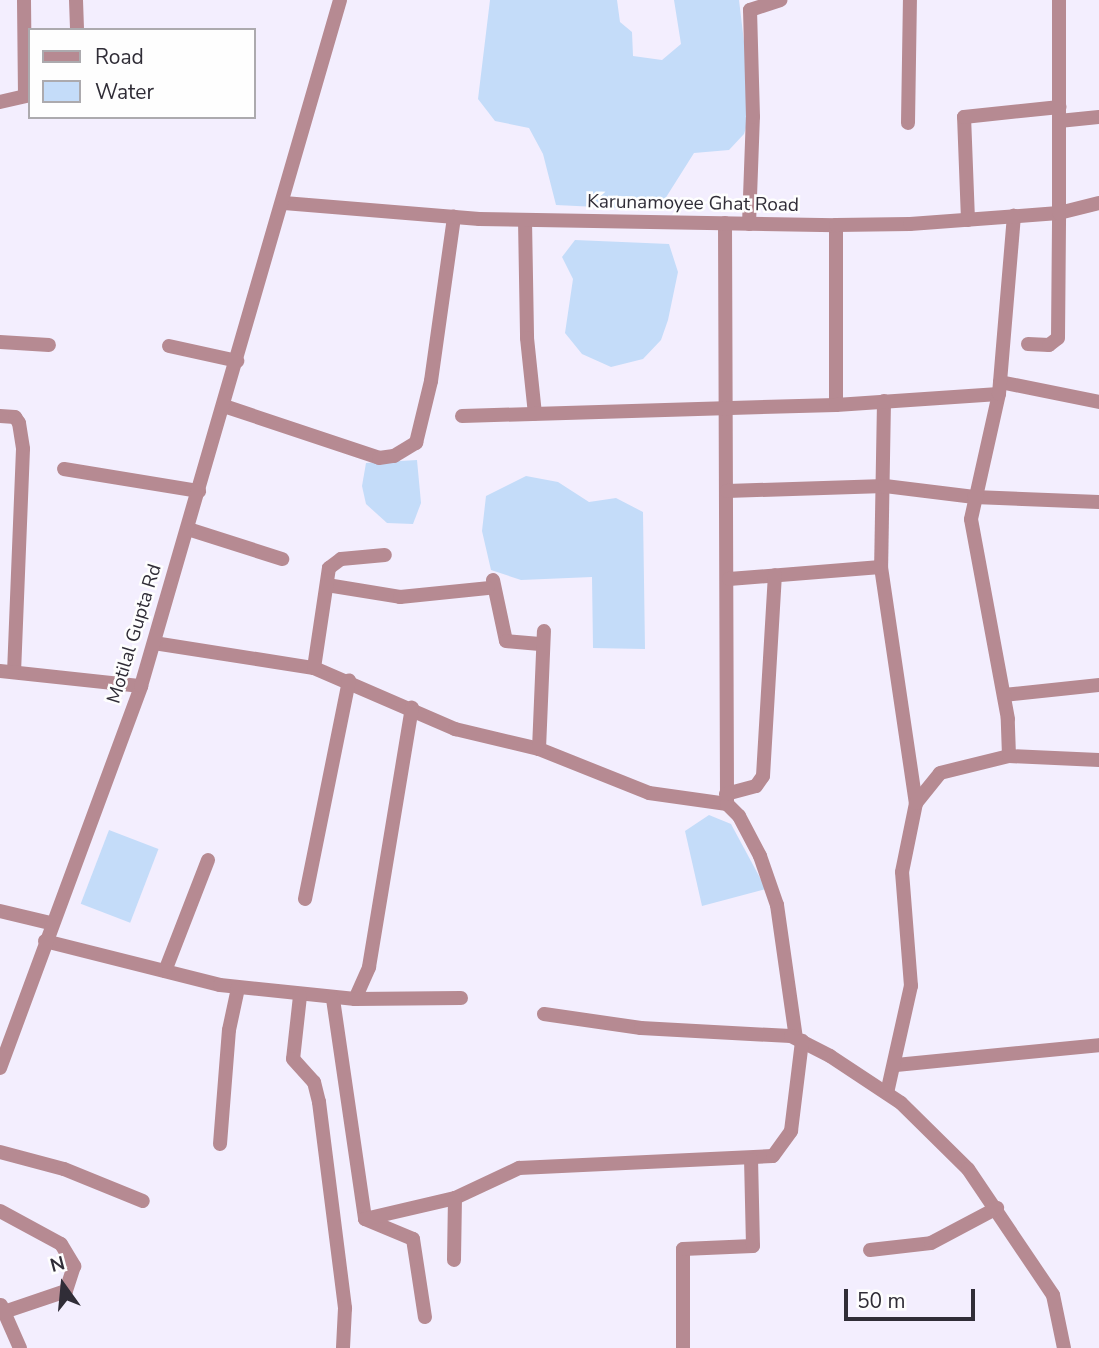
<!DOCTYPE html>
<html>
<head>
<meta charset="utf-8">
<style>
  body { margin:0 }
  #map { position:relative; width:1099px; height:1348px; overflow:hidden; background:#f3eefe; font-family:"Nunito Sans",sans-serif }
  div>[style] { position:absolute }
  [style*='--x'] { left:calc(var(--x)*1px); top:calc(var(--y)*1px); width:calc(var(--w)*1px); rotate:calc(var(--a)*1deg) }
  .water>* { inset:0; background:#c4dcf9; transform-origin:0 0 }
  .minor>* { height:14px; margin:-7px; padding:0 7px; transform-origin:7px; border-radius:7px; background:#b68a92 }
  .tertiary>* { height:14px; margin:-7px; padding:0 7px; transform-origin:7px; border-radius:7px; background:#b68a92 }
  span { translate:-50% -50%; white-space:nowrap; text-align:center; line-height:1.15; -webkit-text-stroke:5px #fefefe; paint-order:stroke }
  .street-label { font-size:19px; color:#302d37 }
  .legend { position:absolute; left:28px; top:28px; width:228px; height:91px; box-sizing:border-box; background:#fefefe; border:2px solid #acaaae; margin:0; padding:9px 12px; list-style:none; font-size:21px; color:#302d37 }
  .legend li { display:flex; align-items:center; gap:14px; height:35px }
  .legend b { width:35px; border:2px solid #acaaae }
  .north { position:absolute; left:28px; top:1250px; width:70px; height:70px; -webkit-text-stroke:5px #fefefe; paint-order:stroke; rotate:345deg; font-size:19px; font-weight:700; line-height:28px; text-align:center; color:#302d37 }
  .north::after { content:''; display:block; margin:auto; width:24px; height:32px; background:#302d37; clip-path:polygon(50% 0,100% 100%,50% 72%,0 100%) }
  .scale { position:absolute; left:844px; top:1289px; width:131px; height:32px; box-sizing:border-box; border:4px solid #302d37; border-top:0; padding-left:9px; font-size:21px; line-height:24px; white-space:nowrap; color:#302d37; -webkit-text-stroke:5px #fefefe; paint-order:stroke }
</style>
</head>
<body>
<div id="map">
  <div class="water">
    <div style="clip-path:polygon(490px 0,617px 0,620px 22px,632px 32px,633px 56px,662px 60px,681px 44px,674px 0,739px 0,752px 109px,744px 134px,729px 150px,694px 153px,658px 210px,556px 205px,543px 154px,529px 128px,495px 121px,478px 99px)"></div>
    <div style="clip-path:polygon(575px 240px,669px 244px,678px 272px,668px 320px,661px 340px,643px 359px,611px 367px,582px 354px,565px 333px,573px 279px,562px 257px)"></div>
    <div style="clip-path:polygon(417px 460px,421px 503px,413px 524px,387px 523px,366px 504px,362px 486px,366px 463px)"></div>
    <div style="clip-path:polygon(526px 476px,558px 482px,589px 502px,616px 498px,643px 512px,645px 649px,593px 648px,592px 577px,521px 580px,491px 570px,482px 531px,486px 496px)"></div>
    <div style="clip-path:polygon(709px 815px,731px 824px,766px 889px,702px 906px,685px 831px)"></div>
    <div style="left:109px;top:830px;width:53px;height:79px;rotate:21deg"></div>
  </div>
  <div class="minor">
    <div style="--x:76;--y:0;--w:30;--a:88"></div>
    <div style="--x:0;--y:102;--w:26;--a:-13"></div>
    <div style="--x:25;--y:96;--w:96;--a:-90.6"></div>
    <div style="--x:1059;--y:121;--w:40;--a:-5.7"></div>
    <div style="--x:908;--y:123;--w:123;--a:-89.1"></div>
    <div style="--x:525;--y:220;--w:118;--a:89"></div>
    <div style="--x:527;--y:338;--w:76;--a:84"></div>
    <div style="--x:968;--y:220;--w:103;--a:-92.2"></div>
    <div style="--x:964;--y:117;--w:96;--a:-6"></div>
    <div style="--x:725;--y:223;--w:581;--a:89.8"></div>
    <div style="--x:749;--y:224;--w:107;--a:-87.9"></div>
    <div style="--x:753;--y:117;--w:107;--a:-91.6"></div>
    <div style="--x:750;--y:10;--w:32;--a:-18"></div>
    <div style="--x:0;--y:342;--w:49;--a:3.5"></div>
    <div style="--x:1028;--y:344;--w:21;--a:3"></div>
    <div style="--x:1049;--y:345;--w:11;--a:-38"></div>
    <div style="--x:1058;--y:338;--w:125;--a:-89.5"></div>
    <div style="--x:169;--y:346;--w:70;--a:12.4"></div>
    <div style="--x:1000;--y:382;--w:101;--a:11.4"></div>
    <div style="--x:884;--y:401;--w:166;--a:91"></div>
    <div style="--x:881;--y:567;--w:239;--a:81.6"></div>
    <div style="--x:836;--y:405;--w:180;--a:-90"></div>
    <div style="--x:224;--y:406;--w:163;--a:18.5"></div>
    <div style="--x:379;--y:458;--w:15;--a:-8"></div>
    <div style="--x:394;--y:456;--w:26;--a:-31"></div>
    <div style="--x:416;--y:443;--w:64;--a:-76.4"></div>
    <div style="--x:431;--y:381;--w:166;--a:-82"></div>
    <div style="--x:0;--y:416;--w:15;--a:4"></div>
    <div style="--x:15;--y:417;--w:7;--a:56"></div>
    <div style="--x:19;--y:423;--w:26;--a:81"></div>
    <div style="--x:23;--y:449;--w:223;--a:92.3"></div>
    <div style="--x:462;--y:416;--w:374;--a:-1.7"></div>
    <div style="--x:836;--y:405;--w:163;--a:-3.9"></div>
    <div style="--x:64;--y:469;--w:137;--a:9.3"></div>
    <div style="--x:727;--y:491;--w:158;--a:-1.8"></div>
    <div style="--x:885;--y:486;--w:90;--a:7"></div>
    <div style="--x:974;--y:497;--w:125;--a:2.3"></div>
    <div style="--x:188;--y:529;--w:99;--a:17.7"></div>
    <div style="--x:729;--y:579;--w:152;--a:-4.5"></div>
    <div style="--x:493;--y:580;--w:62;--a:78"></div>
    <div style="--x:506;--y:641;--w:37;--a:5"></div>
    <div style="--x:327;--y:585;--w:74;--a:9.3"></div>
    <div style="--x:400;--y:597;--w:88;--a:-5.8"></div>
    <div style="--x:154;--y:643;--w:162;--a:8.9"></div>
    <div style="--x:314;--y:668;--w:154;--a:23.4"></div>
    <div style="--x:455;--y:729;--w:86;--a:13.4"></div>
    <div style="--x:539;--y:749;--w:118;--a:21.8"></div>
    <div style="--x:649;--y:793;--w:79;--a:8"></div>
    <div style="--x:727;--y:804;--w:17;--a:45"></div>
    <div style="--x:739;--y:816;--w:45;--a:62.3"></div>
    <div style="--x:760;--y:856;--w:52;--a:70.9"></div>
    <div style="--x:777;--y:905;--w:134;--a:81.9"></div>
    <div style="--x:314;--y:668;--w:101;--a:-81.5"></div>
    <div style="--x:329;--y:568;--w:15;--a:-37"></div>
    <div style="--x:341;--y:559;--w:44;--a:-5.2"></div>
    <div style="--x:0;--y:671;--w:142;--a:6.1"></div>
    <div style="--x:1004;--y:695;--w:96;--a:-6"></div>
    <div style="--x:539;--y:749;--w:118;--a:-87.6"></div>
    <div style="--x:1009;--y:756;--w:37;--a:-92"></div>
    <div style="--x:1008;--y:719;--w:203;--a:-100.5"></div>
    <div style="--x:971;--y:519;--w:128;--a:-77.4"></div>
    <div style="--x:999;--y:394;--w:179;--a:-85.2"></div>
    <div style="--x:726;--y:794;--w:31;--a:-15"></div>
    <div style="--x:756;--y:786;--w:12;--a:-55"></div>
    <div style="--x:763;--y:776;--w:201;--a:-86.6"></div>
    <div style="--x:305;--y:899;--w:223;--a:-78.6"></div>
    <div style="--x:0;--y:911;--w:51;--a:13.5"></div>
    <div style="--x:45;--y:941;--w:180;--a:14.1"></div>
    <div style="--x:220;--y:985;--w:136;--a:5.9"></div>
    <div style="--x:355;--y:999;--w:35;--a:-66"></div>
    <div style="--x:369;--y:967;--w:263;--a:-80.6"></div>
    <div style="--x:165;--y:971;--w:119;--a:-68.8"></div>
    <div style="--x:300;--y:996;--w:63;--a:96.3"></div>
    <div style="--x:293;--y:1059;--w:31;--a:48"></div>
    <div style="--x:314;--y:1082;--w:21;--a:76"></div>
    <div style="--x:319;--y:1102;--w:208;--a:82.8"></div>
    <div style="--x:345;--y:1308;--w:40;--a:92.9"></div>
    <div style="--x:333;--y:999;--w:222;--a:81.7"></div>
    <div style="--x:365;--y:1219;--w:52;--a:22.6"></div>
    <div style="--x:413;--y:1239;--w:79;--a:81.3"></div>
    <div style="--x:355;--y:999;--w:106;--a:-0.5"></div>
    <div style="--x:544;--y:1014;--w:98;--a:8.2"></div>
    <div style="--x:641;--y:1028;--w:150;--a:3.1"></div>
    <div style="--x:791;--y:1036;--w:44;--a:27.1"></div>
    <div style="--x:830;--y:1056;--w:85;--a:33.5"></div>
    <div style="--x:901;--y:1103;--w:94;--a:44.6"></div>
    <div style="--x:968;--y:1169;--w:152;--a:56"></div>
    <div style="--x:1053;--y:1295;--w:54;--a:78.3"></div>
    <div style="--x:896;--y:1065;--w:204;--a:-5.6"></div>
    <div style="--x:887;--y:1093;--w:110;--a:-77.4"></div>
    <div style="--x:911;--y:986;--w:114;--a:-94.5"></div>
    <div style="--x:902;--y:872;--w:70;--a:-78.5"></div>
    <div style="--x:916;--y:803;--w:38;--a:-51"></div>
    <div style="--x:940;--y:773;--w:71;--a:-13.8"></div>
    <div style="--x:1009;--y:756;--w:90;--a:2.5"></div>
    <div style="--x:220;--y:1144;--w:114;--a:-85.5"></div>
    <div style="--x:229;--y:1030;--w:43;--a:-77.9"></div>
    <div style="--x:0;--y:1152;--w:66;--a:14.9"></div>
    <div style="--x:64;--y:1169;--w:85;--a:22.1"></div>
    <div style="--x:0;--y:1211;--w:69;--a:28.4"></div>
    <div style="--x:61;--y:1244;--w:26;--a:59"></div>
    <div style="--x:74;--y:1266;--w:26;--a:108"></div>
    <div style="--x:66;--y:1291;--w:62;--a:161.3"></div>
    <div style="--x:365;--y:1219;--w:92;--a:-13.1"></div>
    <div style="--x:455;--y:1198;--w:71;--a:-25.1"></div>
    <div style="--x:519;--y:1168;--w:254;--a:-2.7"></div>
    <div style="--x:773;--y:1156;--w:31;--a:-54"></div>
    <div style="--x:791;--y:1131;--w:91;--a:-83"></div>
    <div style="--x:870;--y:1250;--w:61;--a:-6.5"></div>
    <div style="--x:931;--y:1243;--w:75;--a:-27.9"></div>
    <div style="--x:454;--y:1260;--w:62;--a:-89.1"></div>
    <div style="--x:1;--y:1305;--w:47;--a:66.2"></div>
    <div style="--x:683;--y:1348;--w:99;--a:-90"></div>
    <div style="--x:683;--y:1249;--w:70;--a:-2.5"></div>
    <div style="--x:753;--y:1246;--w:86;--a:-91.3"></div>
  </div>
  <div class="tertiary">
    <div style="--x:284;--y:203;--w:196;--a:4.7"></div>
    <div style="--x:479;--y:219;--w:357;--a:1"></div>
    <div style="--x:836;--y:225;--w:74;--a:-0.8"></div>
    <div style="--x:910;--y:224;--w:149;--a:-4.2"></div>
    <div style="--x:1059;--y:213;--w:41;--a:-14"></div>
    <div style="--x:1059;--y:213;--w:213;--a:-90"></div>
    <div style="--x:0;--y:1068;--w:407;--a:-69.7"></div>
    <div style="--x:141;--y:686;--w:714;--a:-73.82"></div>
  </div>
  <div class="street-label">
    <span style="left:693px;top:204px;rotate:1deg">Karunamoyee Ghat Road</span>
    <span style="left:135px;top:634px;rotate:-73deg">Motilal Gupta Rd</span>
  </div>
  <ul class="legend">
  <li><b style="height:9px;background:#b68a92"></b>Road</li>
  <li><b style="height:19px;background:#c4dcf9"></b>Water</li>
  </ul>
  <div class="north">N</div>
  <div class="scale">50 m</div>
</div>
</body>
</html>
